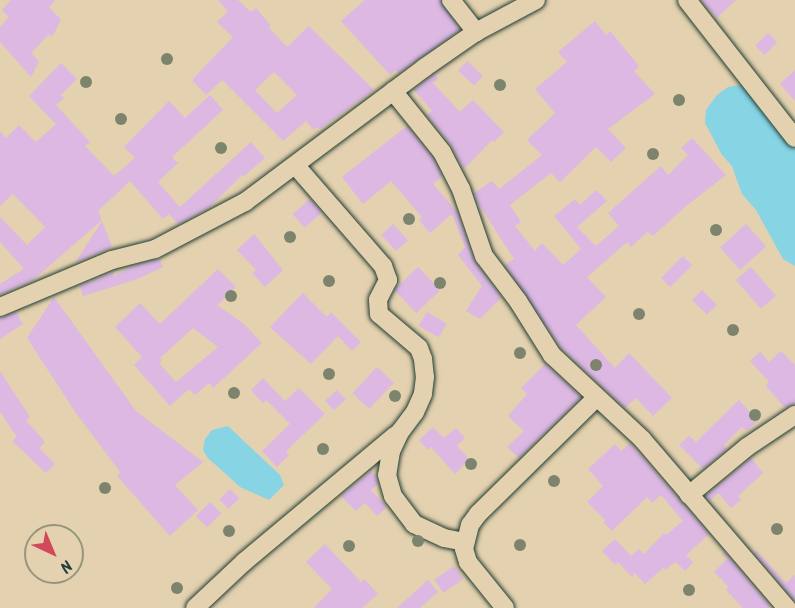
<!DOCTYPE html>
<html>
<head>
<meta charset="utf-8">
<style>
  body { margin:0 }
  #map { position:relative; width:795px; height:608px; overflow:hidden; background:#e4d1af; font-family:Kalam,sans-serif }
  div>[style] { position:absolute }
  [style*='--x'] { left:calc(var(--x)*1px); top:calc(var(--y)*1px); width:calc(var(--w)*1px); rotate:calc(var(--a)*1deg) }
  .water>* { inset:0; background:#87d4e5 }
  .building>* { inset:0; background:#dcb8e3; transform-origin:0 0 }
  .roads { filter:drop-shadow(0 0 2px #1f3d34) drop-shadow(0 0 2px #1f3d34) }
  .minor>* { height:18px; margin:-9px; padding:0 9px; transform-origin:9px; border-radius:9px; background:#e4d1af }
  .trees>* { width:12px; height:12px; margin:-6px; border-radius:50%; background:#7c846e }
  span { translate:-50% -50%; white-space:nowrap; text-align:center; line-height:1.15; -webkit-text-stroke:4.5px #e4d1af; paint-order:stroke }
  .north { position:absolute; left:24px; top:524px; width:60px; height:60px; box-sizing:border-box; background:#e4d1af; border:2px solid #95967e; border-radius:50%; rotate:136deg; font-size:16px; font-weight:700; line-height:24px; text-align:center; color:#1f3d34 }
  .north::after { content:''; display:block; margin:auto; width:21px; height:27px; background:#d1495b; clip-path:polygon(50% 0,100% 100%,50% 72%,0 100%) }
</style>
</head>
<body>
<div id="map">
  <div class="water">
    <div style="clip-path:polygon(740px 85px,753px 93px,795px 144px,795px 266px,783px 259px,756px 210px,742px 194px,732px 166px,722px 155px,705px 123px,706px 110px,717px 95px,728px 87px)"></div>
    <div style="clip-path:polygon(228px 426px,280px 475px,284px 485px,269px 500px,240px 487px,208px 458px,203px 450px,205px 439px,212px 430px)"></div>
  </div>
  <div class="building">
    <div style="clip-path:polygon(11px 0,56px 0,49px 7px,61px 20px,52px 37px,49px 34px,31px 53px,39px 61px,31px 77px,0 42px,0 27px,9px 17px,2px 10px)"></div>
    <div style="clip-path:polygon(evenodd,218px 0,238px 0,251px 12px,256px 8px,271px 26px,269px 28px,287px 47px,309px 26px,374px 90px,320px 129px,317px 127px,314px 130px,306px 121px,283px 141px,222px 80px,206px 95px,192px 80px,233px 37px,217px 22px,228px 11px,218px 0,274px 72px,297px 95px,277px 113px,255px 90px,274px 72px)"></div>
    <div style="clip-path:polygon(365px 0,440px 0,460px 30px,399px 73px,396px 70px,390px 75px,341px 21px)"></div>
    <div style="clip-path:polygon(701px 0,736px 0,717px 18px)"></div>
    <div style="clip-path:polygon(595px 21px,606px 35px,610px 31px,639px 66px,634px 71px,655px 94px,608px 129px,626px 148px,611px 162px,596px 147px,560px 182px,551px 173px,510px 205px,521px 222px,515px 226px,535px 251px,542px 243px,563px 265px,581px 249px,554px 216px,575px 199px,580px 205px,596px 190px,607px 201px,577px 227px,596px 246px,619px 226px,608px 213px,661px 166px,668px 175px,688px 155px,681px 148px,692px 138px,726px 175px,685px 207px,653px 236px,647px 232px,631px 247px,627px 242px,587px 277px,606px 297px,576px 325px,615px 368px,629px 353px,672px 398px,653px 416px,636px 398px,625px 408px,561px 348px,505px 265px,514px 259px,478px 203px,474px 193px,492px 181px,499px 189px,542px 155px,527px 140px,555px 113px,535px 89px,567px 62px,558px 52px)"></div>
    <div style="left:768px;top:33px;width:13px;height:18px;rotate:45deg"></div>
    <div style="left:467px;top:61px;width:22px;height:13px;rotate:43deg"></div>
    <div style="clip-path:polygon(61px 63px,77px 79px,61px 95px,64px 98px,56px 105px,90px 142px,85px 146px,114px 176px,135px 158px,124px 147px,169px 101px,185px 118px,210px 95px,223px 110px,172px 157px,178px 163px,158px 182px,180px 207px,251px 142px,265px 158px,244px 176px,242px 175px,210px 207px,178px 224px,169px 214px,163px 219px,130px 181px,98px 211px,102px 220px,33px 280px,0 295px,0 284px,24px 269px,0 242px,0 217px,27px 245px,45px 227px,13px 194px,0 206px,0 131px,6px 138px,19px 125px,36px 142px,56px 124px,29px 96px)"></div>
    <div style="clip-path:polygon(795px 70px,795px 101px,780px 84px)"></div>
    <div style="clip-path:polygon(434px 74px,438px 79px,433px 83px,460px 112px,473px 100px,504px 132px,494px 142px,492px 140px,464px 169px,451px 145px,427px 115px,432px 111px,414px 90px)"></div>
    <div style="clip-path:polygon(407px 126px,433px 158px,442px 176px,433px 184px,457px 212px,474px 260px,501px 298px,480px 319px,466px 311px,482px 286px,458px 255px,465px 247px,452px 214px,430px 233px,419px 220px,422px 217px,391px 181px,363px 204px,342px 177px)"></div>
    <div style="left:310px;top:199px;width:18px;height:23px;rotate:49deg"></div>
    <div style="clip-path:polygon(102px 221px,112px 247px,75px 263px)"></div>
    <div style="left:393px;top:224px;width:22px;height:16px;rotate:47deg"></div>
    <div style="left:746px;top:224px;width:30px;height:35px;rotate:48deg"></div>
    <div style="clip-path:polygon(254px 234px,283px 270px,265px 287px,252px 273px,256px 270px,237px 250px)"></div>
    <div style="left:683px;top:256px;width:13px;height:31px;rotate:45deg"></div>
    <div style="clip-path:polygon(159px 259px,163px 267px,135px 280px,83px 296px,80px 286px,113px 272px,114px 276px,133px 266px)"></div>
    <div style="left:418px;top:267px;width:32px;height:33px;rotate:46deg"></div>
    <div style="left:751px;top:267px;width:38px;height:20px;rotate:49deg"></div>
    <div style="clip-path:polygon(evenodd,218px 269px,236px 287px,217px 305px,244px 324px,262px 343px,213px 388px,209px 383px,195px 395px,189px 389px,170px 406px,134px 365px,142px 357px,115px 327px,140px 303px,160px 324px,218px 269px,193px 328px,218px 347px,176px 382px,159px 363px,162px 360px,160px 358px,193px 328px)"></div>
    <div style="left:702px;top:290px;width:21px;height:14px;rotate:45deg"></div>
    <div style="clip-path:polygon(303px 293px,327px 317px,331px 312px,361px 342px,352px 351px,338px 336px,311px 364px,270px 327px)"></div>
    <div style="clip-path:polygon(54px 297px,136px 411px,203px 462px,175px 485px,198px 510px,170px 536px,117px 476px,121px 473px,76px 413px,27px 338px)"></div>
    <div style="clip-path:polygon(16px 312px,23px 324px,0 339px,0 318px)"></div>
    <div style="left:427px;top:312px;width:23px;height:16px;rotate:31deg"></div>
    <div style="clip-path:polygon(781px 351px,795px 365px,795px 404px,785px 408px,766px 386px,769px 382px,750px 361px,760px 352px,769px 362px)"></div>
    <div style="clip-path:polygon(545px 364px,581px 397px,519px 458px,507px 447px,524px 431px,508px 416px,527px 394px,521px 388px)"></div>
    <div style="left:377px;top:367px;width:23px;height:36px;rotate:43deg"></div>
    <div style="clip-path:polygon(0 371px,30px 417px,26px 420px,45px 442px,39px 448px,55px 464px,46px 473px,12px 441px,17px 437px,0 412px)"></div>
    <div style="clip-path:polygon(263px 378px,285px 401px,299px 388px,325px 414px,286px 451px,289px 455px,277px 467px,262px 451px,290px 424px,266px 400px,263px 403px,251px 390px)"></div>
    <div style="left:337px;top:390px;width:13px;height:16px;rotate:48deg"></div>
    <div style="clip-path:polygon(739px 400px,758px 421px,746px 431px,742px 427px,724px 445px,727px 449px,703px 469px,679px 445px,689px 436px,696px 442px)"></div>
    <div style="clip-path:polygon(433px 427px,444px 438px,456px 428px,465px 438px,457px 446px,469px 459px,455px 474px,431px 447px,428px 450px,419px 440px)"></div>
    <div style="clip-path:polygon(630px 443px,709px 534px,686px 555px,693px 562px,685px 571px,676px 562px,665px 570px,663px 568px,645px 584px,635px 573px,632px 577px,618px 562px,615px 565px,602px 551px,615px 539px,631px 556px,639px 549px,644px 554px,664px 533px,666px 535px,683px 521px,661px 495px,652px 503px,647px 497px,612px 531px,603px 522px,605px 520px,587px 502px,603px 486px,588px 469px,615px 444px,621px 451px)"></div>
    <div style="clip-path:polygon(751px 458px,763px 473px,738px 496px,741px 500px,731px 508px,718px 493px,710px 501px,706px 496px)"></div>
    <div style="clip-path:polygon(371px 471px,376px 476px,378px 484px,371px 490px,387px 507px,377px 516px,365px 503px,356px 511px,341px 496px)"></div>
    <div style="left:230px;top:489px;width:13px;height:15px;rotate:45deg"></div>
    <div style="left:210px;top:502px;width:16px;height:20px;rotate:45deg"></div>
    <div style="clip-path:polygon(325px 544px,361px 582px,364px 579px,378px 594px,362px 608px,314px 608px,332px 589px,306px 562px)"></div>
    <div style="clip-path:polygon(757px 551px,786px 583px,795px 575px,795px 600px,754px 553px)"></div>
    <div style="clip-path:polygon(724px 552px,770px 606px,768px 608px,743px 608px,726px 590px,729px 587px,714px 572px,727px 559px,722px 553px)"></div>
    <div style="left:454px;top:566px;width:16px;height:24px;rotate:55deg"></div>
    <div style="clip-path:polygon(428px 580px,438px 592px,420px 608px,397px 608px)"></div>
  </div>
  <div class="roads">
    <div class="minor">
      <div style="--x:451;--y:0;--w:41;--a:52"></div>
      <div style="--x:687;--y:0;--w:175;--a:52"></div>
      <div style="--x:393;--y:91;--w:78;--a:51.2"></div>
      <div style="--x:442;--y:152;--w:42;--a:62.8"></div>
      <div style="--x:461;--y:189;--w:71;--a:71.1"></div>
      <div style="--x:484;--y:256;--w:56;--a:52.9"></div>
      <div style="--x:518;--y:301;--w:64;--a:57.8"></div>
      <div style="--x:552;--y:355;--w:123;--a:43"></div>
      <div style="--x:642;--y:439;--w:223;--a:49.4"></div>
      <div style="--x:296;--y:166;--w:133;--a:49"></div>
      <div style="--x:383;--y:266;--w:15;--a:70"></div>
      <div style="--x:388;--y:280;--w:22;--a:117"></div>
      <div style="--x:378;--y:300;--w:14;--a:86"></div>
      <div style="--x:379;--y:314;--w:52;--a:40.4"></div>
      <div style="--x:419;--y:348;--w:12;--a:70"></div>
      <div style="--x:423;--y:359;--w:18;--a:84"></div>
      <div style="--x:425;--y:377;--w:17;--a:97"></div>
      <div style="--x:423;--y:394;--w:20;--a:114"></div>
      <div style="--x:415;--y:412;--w:25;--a:127"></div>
      <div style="--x:400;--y:432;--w:21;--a:115"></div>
      <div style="--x:391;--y:451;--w:24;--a:99"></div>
      <div style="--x:387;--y:475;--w:22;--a:74"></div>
      <div style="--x:393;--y:496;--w:35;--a:53"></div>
      <div style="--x:414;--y:524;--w:33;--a:25"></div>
      <div style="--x:444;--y:538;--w:21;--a:11"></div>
      <div style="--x:0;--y:307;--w:121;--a:-22.8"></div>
      <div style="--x:112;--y:260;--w:44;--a:-14.3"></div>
      <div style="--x:155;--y:249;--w:102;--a:-27.6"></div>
      <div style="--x:245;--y:202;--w:224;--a:-36.8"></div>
      <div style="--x:424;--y:68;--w:63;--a:-34.7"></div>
      <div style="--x:476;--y:32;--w:68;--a:-28.1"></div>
      <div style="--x:689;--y:495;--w:75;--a:-39.6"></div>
      <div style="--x:747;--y:447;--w:58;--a:-33.7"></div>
      <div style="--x:195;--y:608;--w:67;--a:-43.2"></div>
      <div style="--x:244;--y:562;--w:198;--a:-39.9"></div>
      <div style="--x:505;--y:608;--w:59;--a:-128.8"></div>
      <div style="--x:468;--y:562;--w:14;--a:-107"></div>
      <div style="--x:464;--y:549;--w:25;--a:-76"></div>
      <div style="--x:470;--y:525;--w:14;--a:-54"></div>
      <div style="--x:478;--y:514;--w:165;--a:-44.5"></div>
    </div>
  </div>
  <div class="trees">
    <div style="left:167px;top:59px"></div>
    <div style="left:86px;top:82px"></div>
    <div style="left:500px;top:85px"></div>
    <div style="left:679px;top:100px"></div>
    <div style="left:121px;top:119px"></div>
    <div style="left:221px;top:148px"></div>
    <div style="left:653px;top:154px"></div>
    <div style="left:409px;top:219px"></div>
    <div style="left:716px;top:230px"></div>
    <div style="left:290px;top:237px"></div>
    <div style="left:329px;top:281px"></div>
    <div style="left:440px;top:283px"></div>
    <div style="left:231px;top:296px"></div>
    <div style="left:639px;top:314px"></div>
    <div style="left:733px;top:330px"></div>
    <div style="left:520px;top:353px"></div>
    <div style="left:596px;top:365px"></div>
    <div style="left:329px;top:374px"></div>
    <div style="left:234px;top:393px"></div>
    <div style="left:395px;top:396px"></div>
    <div style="left:755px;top:415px"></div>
    <div style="left:323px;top:449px"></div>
    <div style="left:471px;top:464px"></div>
    <div style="left:554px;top:481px"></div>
    <div style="left:105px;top:488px"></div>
    <div style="left:777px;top:529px"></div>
    <div style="left:229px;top:531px"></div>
    <div style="left:418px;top:541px"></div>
    <div style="left:520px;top:545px"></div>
    <div style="left:349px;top:546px"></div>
    <div style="left:177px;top:588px"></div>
    <div style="left:689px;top:590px"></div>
  </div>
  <div class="north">N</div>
</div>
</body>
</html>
